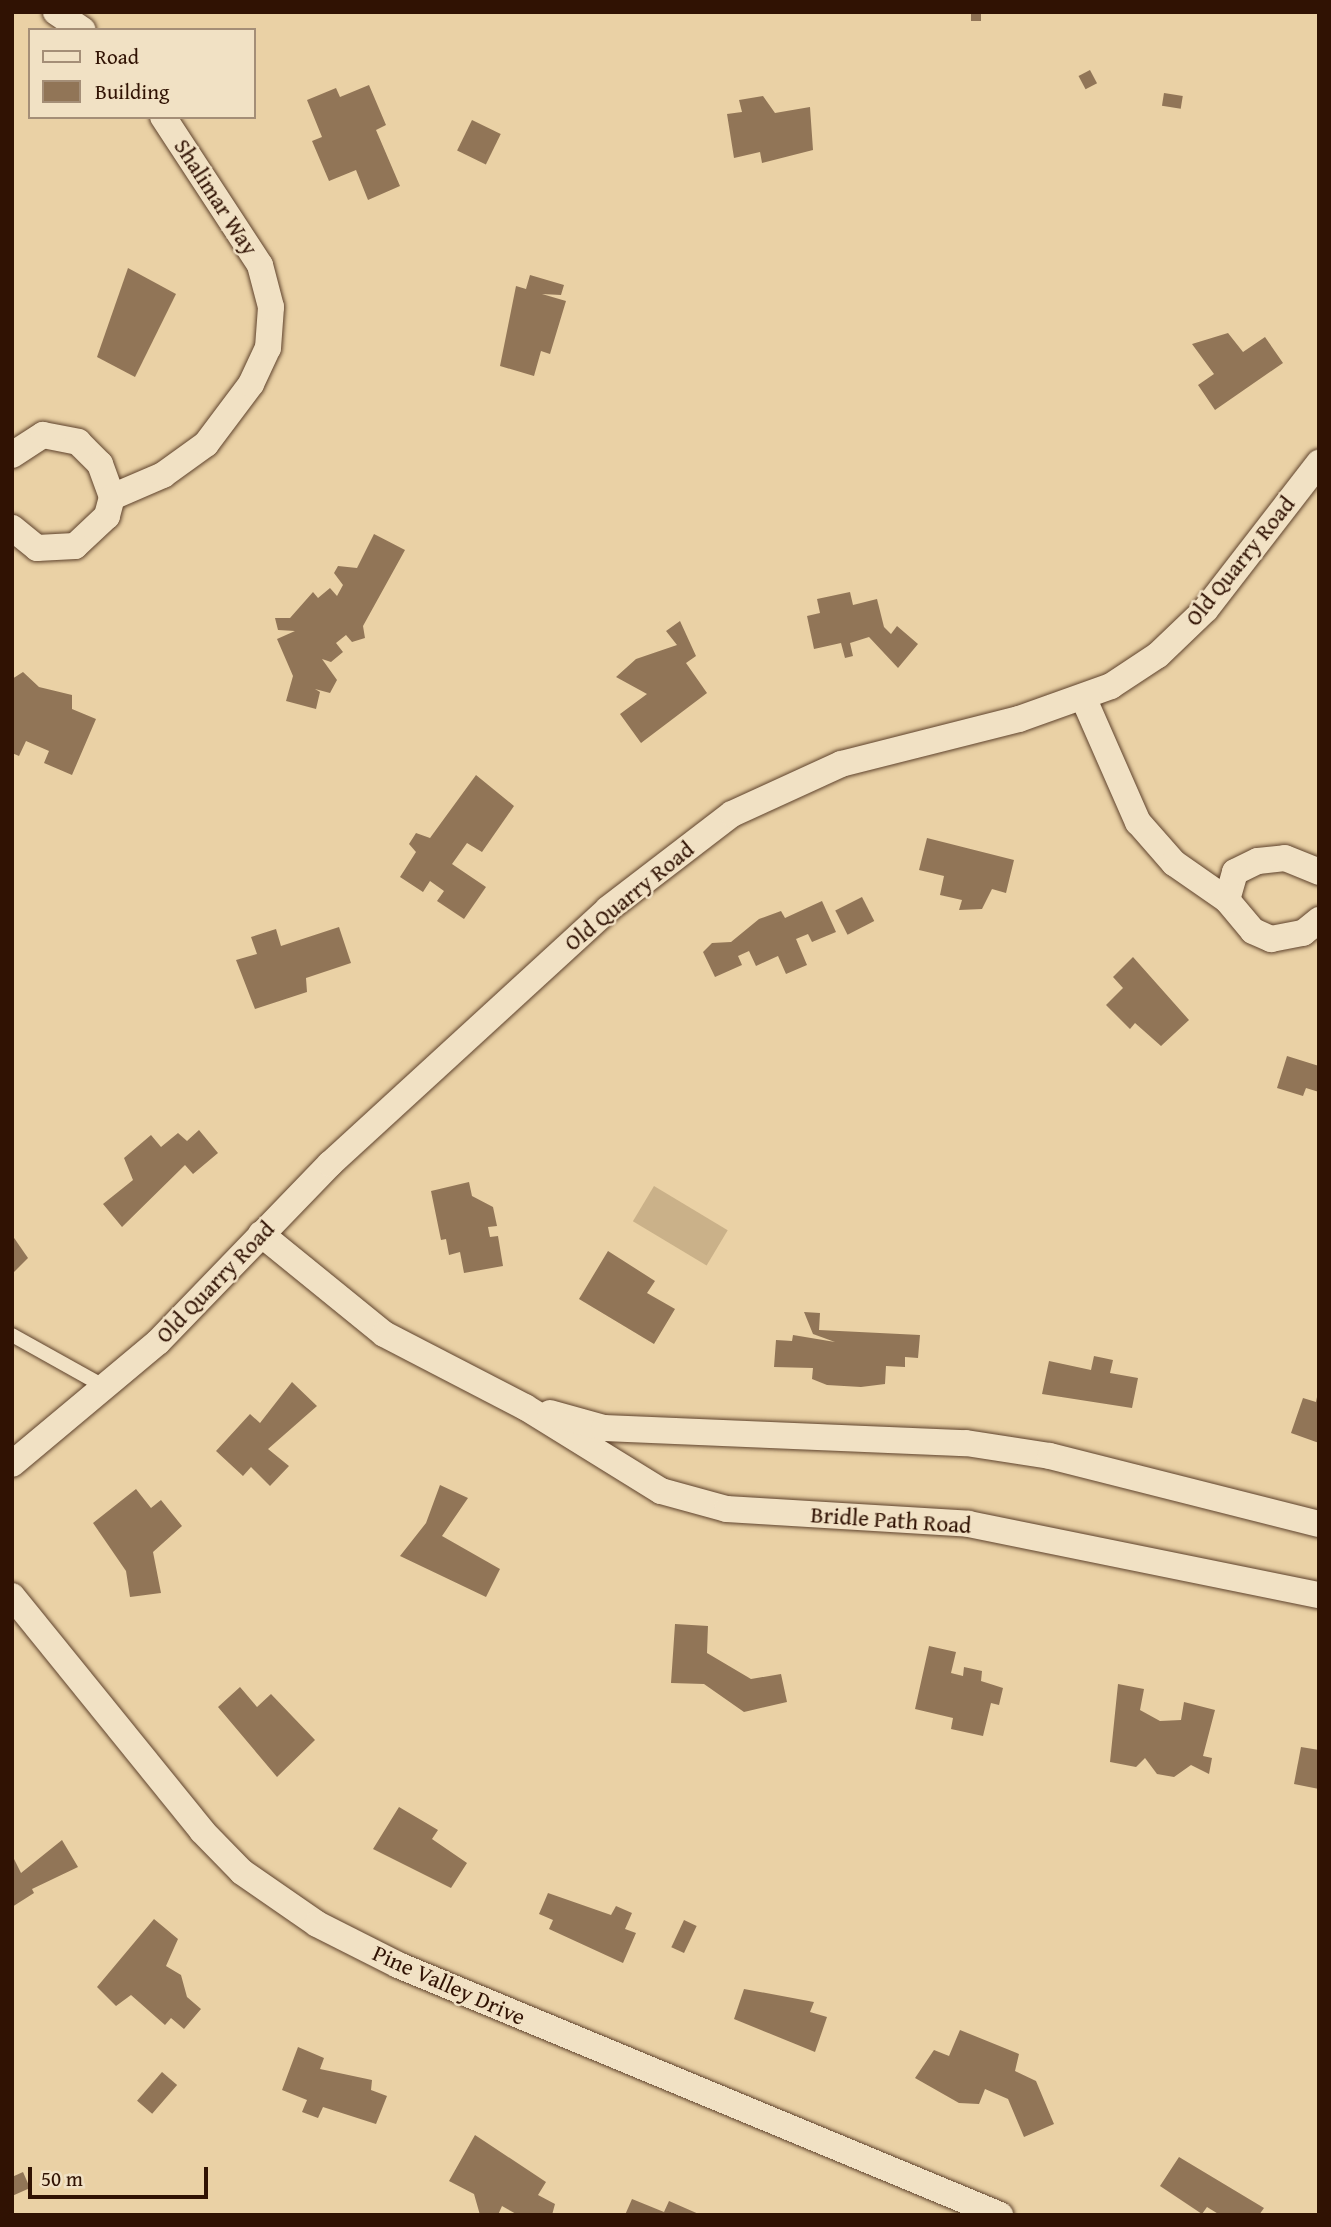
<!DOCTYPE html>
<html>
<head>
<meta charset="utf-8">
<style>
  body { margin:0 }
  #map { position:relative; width:1331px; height:2227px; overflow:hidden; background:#ead1a5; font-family:"Gentium Book Plus",serif }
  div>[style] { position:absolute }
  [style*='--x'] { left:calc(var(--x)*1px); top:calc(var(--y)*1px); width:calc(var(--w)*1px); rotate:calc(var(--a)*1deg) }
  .green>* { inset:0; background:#cab189; transform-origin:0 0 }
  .building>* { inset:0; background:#917557; transform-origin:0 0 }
  .roads { filter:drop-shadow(0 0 2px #5e422c) drop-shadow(0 0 2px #5e422c) }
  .lane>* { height:14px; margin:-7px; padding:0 7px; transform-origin:7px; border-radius:7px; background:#f1e1c4 }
  .street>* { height:26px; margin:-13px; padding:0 13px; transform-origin:13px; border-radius:13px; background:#f1e1c4 }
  span { translate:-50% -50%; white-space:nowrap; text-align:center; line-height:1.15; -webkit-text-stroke:5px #f1e1c4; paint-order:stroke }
  .street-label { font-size:23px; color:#301203 }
  .frame { position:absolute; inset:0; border:14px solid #301203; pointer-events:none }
  .legend { position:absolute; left:28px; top:28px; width:228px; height:91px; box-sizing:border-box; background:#f1e1c4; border:2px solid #a48e77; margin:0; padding:9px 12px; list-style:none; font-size:21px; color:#301203 }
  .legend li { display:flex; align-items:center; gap:14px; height:35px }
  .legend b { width:35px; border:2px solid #a48e77 }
  .scale { position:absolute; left:28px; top:2167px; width:180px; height:32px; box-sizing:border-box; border:4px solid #301203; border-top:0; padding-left:9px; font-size:21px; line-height:24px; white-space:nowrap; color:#301203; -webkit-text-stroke:5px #f1e1c4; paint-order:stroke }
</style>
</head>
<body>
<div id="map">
  <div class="green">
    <div style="left:654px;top:1186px;width:86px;height:41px;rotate:31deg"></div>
  </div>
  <div class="building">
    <div style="left:971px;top:12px;width:10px;height:9px"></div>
    <div style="left:1090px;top:70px;width:15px;height:13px;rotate:62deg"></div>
    <div style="clip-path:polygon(369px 85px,386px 125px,376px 130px,400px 186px,368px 200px,356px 170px,329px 181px,312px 141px,322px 137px,307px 100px,336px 88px,340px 97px)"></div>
    <div style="left:1164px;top:93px;width:19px;height:13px;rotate:9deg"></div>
    <div style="clip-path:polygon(763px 96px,775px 113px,810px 107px,813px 150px,762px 163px,760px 152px,734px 158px,727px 114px,742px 112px,739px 100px)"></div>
    <div style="left:472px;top:120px;width:32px;height:34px;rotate:26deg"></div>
    <div style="clip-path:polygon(128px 268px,176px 294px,135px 377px,97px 357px)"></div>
    <div style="clip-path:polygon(530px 275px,564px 285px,561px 295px,542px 294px,566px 301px,550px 354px,541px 351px,534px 376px,500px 366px,516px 286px,526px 289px)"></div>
    <div style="clip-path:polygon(1228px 333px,1243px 352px,1265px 337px,1283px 363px,1215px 410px,1198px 385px,1214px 374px,1192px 344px)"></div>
    <div style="clip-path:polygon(374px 534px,405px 550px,363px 626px,365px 638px,352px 642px,346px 635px,336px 643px,343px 652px,331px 662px,322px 659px,337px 680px,330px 693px,315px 689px,320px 692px,316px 709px,286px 701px,293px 676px,277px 639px,295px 631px,278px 630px,275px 618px,290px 618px,313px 592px,318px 598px,330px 588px,337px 596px,343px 585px,334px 573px,338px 566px,357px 568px)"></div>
    <div style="clip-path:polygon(850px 592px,853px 605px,877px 599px,884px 627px,891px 634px,897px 626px,918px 644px,898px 668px,869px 637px,850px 643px,853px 656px,845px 658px,841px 643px,814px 649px,807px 616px,820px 613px,817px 599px)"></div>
    <div style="clip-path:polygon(680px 621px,696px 656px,686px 663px,707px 693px,641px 743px,620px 714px,647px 694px,616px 677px,636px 659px,677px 645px,666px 631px)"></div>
    <div style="clip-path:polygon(23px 672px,39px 687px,72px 695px,72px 709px,96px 719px,72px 775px,44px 763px,49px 751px,26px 741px,19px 756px,12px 753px,12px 679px)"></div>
    <div style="clip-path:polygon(476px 775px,514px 806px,482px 852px,467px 843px,452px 864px,486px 887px,464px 919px,437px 901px,444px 891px,430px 881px,423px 892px,400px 877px,416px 852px,409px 844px,416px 833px,430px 838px)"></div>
    <div style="clip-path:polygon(927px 838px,1014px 860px,1006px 893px,992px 889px,982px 909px,959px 910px,962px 900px,940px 895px,944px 876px,919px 870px)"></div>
    <div style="left:862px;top:897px;width:27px;height:30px;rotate:63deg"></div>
    <div style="clip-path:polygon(822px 901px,836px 932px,812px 942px,808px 934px,796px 939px,807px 965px,786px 974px,778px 956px,756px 966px,749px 951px,738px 956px,742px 965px,715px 977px,703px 952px,712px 943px,731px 942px,759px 919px,781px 911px,785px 918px)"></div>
    <div style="clip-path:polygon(339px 927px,351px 963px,306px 978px,307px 992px,255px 1009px,236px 960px,257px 954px,251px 937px,276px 929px,281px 946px)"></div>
    <div style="clip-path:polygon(1133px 957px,1189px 1020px,1161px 1046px,1135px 1023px,1130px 1029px,1106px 1005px,1123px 988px,1113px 977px)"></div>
    <div style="clip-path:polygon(1287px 1056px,1319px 1066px,1319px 1092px,1306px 1088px,1303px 1096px,1277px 1088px)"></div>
    <div style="clip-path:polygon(199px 1130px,218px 1153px,193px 1174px,185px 1165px,122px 1227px,103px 1204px,133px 1180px,124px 1158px,151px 1135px,161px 1147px,178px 1133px,187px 1141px)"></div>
    <div style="clip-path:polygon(469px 1182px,472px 1196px,493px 1207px,497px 1226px,488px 1227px,490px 1237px,498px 1236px,503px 1266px,464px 1273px,460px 1252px,449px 1255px,446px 1239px,441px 1240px,431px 1191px)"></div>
    <div style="clip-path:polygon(12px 1235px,28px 1258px,12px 1274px)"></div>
    <div style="clip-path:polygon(608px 1251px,655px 1281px,647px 1293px,675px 1309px,654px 1344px,579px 1299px)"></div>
    <div style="clip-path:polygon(804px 1312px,820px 1313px,819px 1330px,920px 1335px,918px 1358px,905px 1357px,905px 1367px,886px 1366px,885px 1384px,861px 1387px,827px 1385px,812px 1379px,813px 1368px,774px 1367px,776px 1340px,792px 1341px,793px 1335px,835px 1342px,813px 1334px)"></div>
    <div style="clip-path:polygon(1094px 1356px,1113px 1360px,1110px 1373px,1138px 1378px,1132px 1408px,1042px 1394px,1049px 1361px,1091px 1370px)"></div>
    <div style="clip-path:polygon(292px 1382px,317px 1406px,268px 1449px,289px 1466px,270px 1486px,251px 1467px,243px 1476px,216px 1451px,250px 1414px,260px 1423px)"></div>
    <div style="clip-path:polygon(1319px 1387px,1319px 1443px,1291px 1433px,1303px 1398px,1316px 1402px)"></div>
    <div style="clip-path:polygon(440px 1485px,468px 1498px,442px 1536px,500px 1569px,486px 1597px,400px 1556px,426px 1523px)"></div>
    <div style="clip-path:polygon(136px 1489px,151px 1508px,161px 1500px,182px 1526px,153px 1552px,161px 1593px,130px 1597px,126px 1571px,93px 1523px)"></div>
    <div style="clip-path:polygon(675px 1624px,708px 1626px,707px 1653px,751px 1679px,781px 1674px,787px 1702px,744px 1712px,704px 1684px,671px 1683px)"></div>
    <div style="clip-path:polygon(929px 1646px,956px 1652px,951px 1673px,963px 1676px,964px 1667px,982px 1671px,981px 1681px,1003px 1688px,999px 1705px,991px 1703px,983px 1736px,951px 1729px,953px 1718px,915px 1709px)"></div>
    <div style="clip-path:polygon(1118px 1684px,1144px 1689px,1140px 1710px,1160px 1721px,1181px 1720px,1184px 1702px,1215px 1710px,1203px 1756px,1212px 1758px,1209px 1774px,1191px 1765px,1174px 1777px,1157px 1774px,1145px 1758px,1136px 1767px,1110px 1762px)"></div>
    <div style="clip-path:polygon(240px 1687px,257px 1707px,271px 1694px,315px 1740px,277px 1777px,218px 1707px)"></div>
    <div style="clip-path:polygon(1301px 1747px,1319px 1750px,1319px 1789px,1294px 1784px)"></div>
    <div style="clip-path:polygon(399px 1807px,438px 1830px,432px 1839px,467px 1863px,451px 1888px,373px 1849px)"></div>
    <div style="clip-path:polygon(62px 1840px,78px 1867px,32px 1889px,34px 1893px,12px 1907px,12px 1855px,21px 1873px)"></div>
    <div style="clip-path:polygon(548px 1893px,611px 1915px,616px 1906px,632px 1913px,625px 1929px,636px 1933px,623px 1963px,549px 1929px,553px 1920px,539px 1914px)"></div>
    <div style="clip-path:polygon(154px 1919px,178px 1939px,166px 1966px,181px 1975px,187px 1997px,201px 2009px,184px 2029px,171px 2018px,165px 2025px,131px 1995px,116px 2006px,97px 1987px)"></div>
    <div style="left:684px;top:1920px;width:14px;height:30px;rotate:25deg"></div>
    <div style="clip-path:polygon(744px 1989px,814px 2002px,810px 2012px,827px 2017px,815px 2052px,734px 2019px)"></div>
    <div style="clip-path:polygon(960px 2030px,1019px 2054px,1015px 2071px,1036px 2081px,1054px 2124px,1024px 2137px,1008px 2099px,985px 2089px,979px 2104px,959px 2103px,915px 2078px,934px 2050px,949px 2056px)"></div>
    <div style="clip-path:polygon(298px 2047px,324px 2058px,320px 2069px,372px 2080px,371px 2090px,387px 2096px,376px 2124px,323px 2107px,318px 2118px,302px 2112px,307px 2100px,282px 2090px)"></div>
    <div style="left:162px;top:2072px;width:20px;height:38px;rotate:41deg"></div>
    <div style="clip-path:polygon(475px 2135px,546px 2182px,538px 2195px,555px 2204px,552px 2215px,518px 2215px,502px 2206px,498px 2215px,480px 2215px,474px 2194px,449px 2181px)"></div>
    <div style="clip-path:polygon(1179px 2157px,1264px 2208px,1259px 2215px,1220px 2215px,1207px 2207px,1202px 2214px,1160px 2186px)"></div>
    <div style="clip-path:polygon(23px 2172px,30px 2188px,12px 2196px,12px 2177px)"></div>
    <div style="clip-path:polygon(632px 2199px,664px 2212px,669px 2201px,701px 2215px,625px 2215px)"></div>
  </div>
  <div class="roads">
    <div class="lane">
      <div style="--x:12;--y:1335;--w:109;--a:29.2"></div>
    </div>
    <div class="street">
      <div style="--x:56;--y:12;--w:32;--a:34"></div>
      <div style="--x:12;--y:455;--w:37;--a:-33"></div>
      <div style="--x:43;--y:435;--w:36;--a:11"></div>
      <div style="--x:78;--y:442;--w:31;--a:45"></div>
      <div style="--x:100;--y:464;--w:35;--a:70"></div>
      <div style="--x:112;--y:497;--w:20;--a:105"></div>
      <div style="--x:107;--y:516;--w:44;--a:136.8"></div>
      <div style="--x:75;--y:546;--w:38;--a:177"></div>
      <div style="--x:37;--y:548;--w:32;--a:-141"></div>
      <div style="--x:112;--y:497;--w:56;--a:-23.3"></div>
      <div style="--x:163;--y:475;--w:53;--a:-35.8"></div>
      <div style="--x:206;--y:444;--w:75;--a:-53.1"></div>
      <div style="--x:251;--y:384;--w:40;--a:-65"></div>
      <div style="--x:268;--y:348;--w:41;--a:-85.8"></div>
      <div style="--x:271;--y:307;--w:43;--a:-104.7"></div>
      <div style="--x:260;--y:265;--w:177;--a:-123.2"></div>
      <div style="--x:1083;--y:697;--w:137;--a:66.3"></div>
      <div style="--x:1138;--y:822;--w:55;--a:48.7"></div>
      <div style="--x:1174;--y:863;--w:65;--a:34.9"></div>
      <div style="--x:1227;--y:900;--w:40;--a:50"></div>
      <div style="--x:1253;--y:931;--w:20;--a:24"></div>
      <div style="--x:1271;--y:939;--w:33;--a:-11"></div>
      <div style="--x:1303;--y:933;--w:21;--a:-39"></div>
      <div style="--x:1227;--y:900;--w:29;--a:-74"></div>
      <div style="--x:1235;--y:872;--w:25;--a:-26"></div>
      <div style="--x:1258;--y:861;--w:27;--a:-6"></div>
      <div style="--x:1285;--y:858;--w:37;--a:22"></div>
      <div style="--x:261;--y:1234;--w:159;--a:39.1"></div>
      <div style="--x:384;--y:1334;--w:159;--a:27.4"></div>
      <div style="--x:525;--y:1407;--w:160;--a:31.7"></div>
      <div style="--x:661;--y:1491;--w:68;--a:15.3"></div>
      <div style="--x:727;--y:1509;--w:242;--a:3.5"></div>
      <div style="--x:969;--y:1524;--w:357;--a:11.5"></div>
      <div style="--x:550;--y:1413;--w:56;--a:15.5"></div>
      <div style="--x:604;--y:1428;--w:362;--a:2.4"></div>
      <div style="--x:966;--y:1443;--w:85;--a:8.8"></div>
      <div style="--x:1050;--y:1456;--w:277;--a:14.2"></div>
      <div style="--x:12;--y:1464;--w:190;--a:-39.9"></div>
      <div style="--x:158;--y:1342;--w:248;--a:-46"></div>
      <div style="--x:330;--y:1164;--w:377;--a:-42.5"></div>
      <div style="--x:608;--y:909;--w:156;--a:-37.5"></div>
      <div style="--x:732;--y:814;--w:120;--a:-24.6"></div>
      <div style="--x:841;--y:764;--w:184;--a:-14.2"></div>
      <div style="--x:1019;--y:719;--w:98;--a:-19.7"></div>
      <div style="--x:1111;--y:686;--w:56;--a:-33.4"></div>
      <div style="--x:1158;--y:655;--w:66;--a:-43.8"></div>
      <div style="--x:1206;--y:609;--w:185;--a:-52.3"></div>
      <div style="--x:12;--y:1596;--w:302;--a:51"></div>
      <div style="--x:202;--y:1831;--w:57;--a:45.7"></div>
      <div style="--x:242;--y:1872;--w:91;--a:34.7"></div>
      <div style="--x:317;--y:1924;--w:91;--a:26.8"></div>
      <div style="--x:398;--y:1965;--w:652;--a:22.55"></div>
    </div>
  </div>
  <div class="street-label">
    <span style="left:216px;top:197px;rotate:57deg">Shalimar Way</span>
    <span style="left:1240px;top:561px;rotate:-51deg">Old Quarry Road</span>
    <span style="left:629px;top:896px;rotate:-39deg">Old Quarry Road</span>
    <span style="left:215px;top:1282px;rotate:-46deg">Old Quarry Road</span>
    <span style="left:891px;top:1520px;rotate:4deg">Bridle Path Road</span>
    <span style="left:449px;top:1985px;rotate:24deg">Pine Valley Drive</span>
  </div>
  <div class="frame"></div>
  <ul class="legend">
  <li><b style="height:9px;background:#f1e1c4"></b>Road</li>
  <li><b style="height:19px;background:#917557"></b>Building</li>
  </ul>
  <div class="scale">50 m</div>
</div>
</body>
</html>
